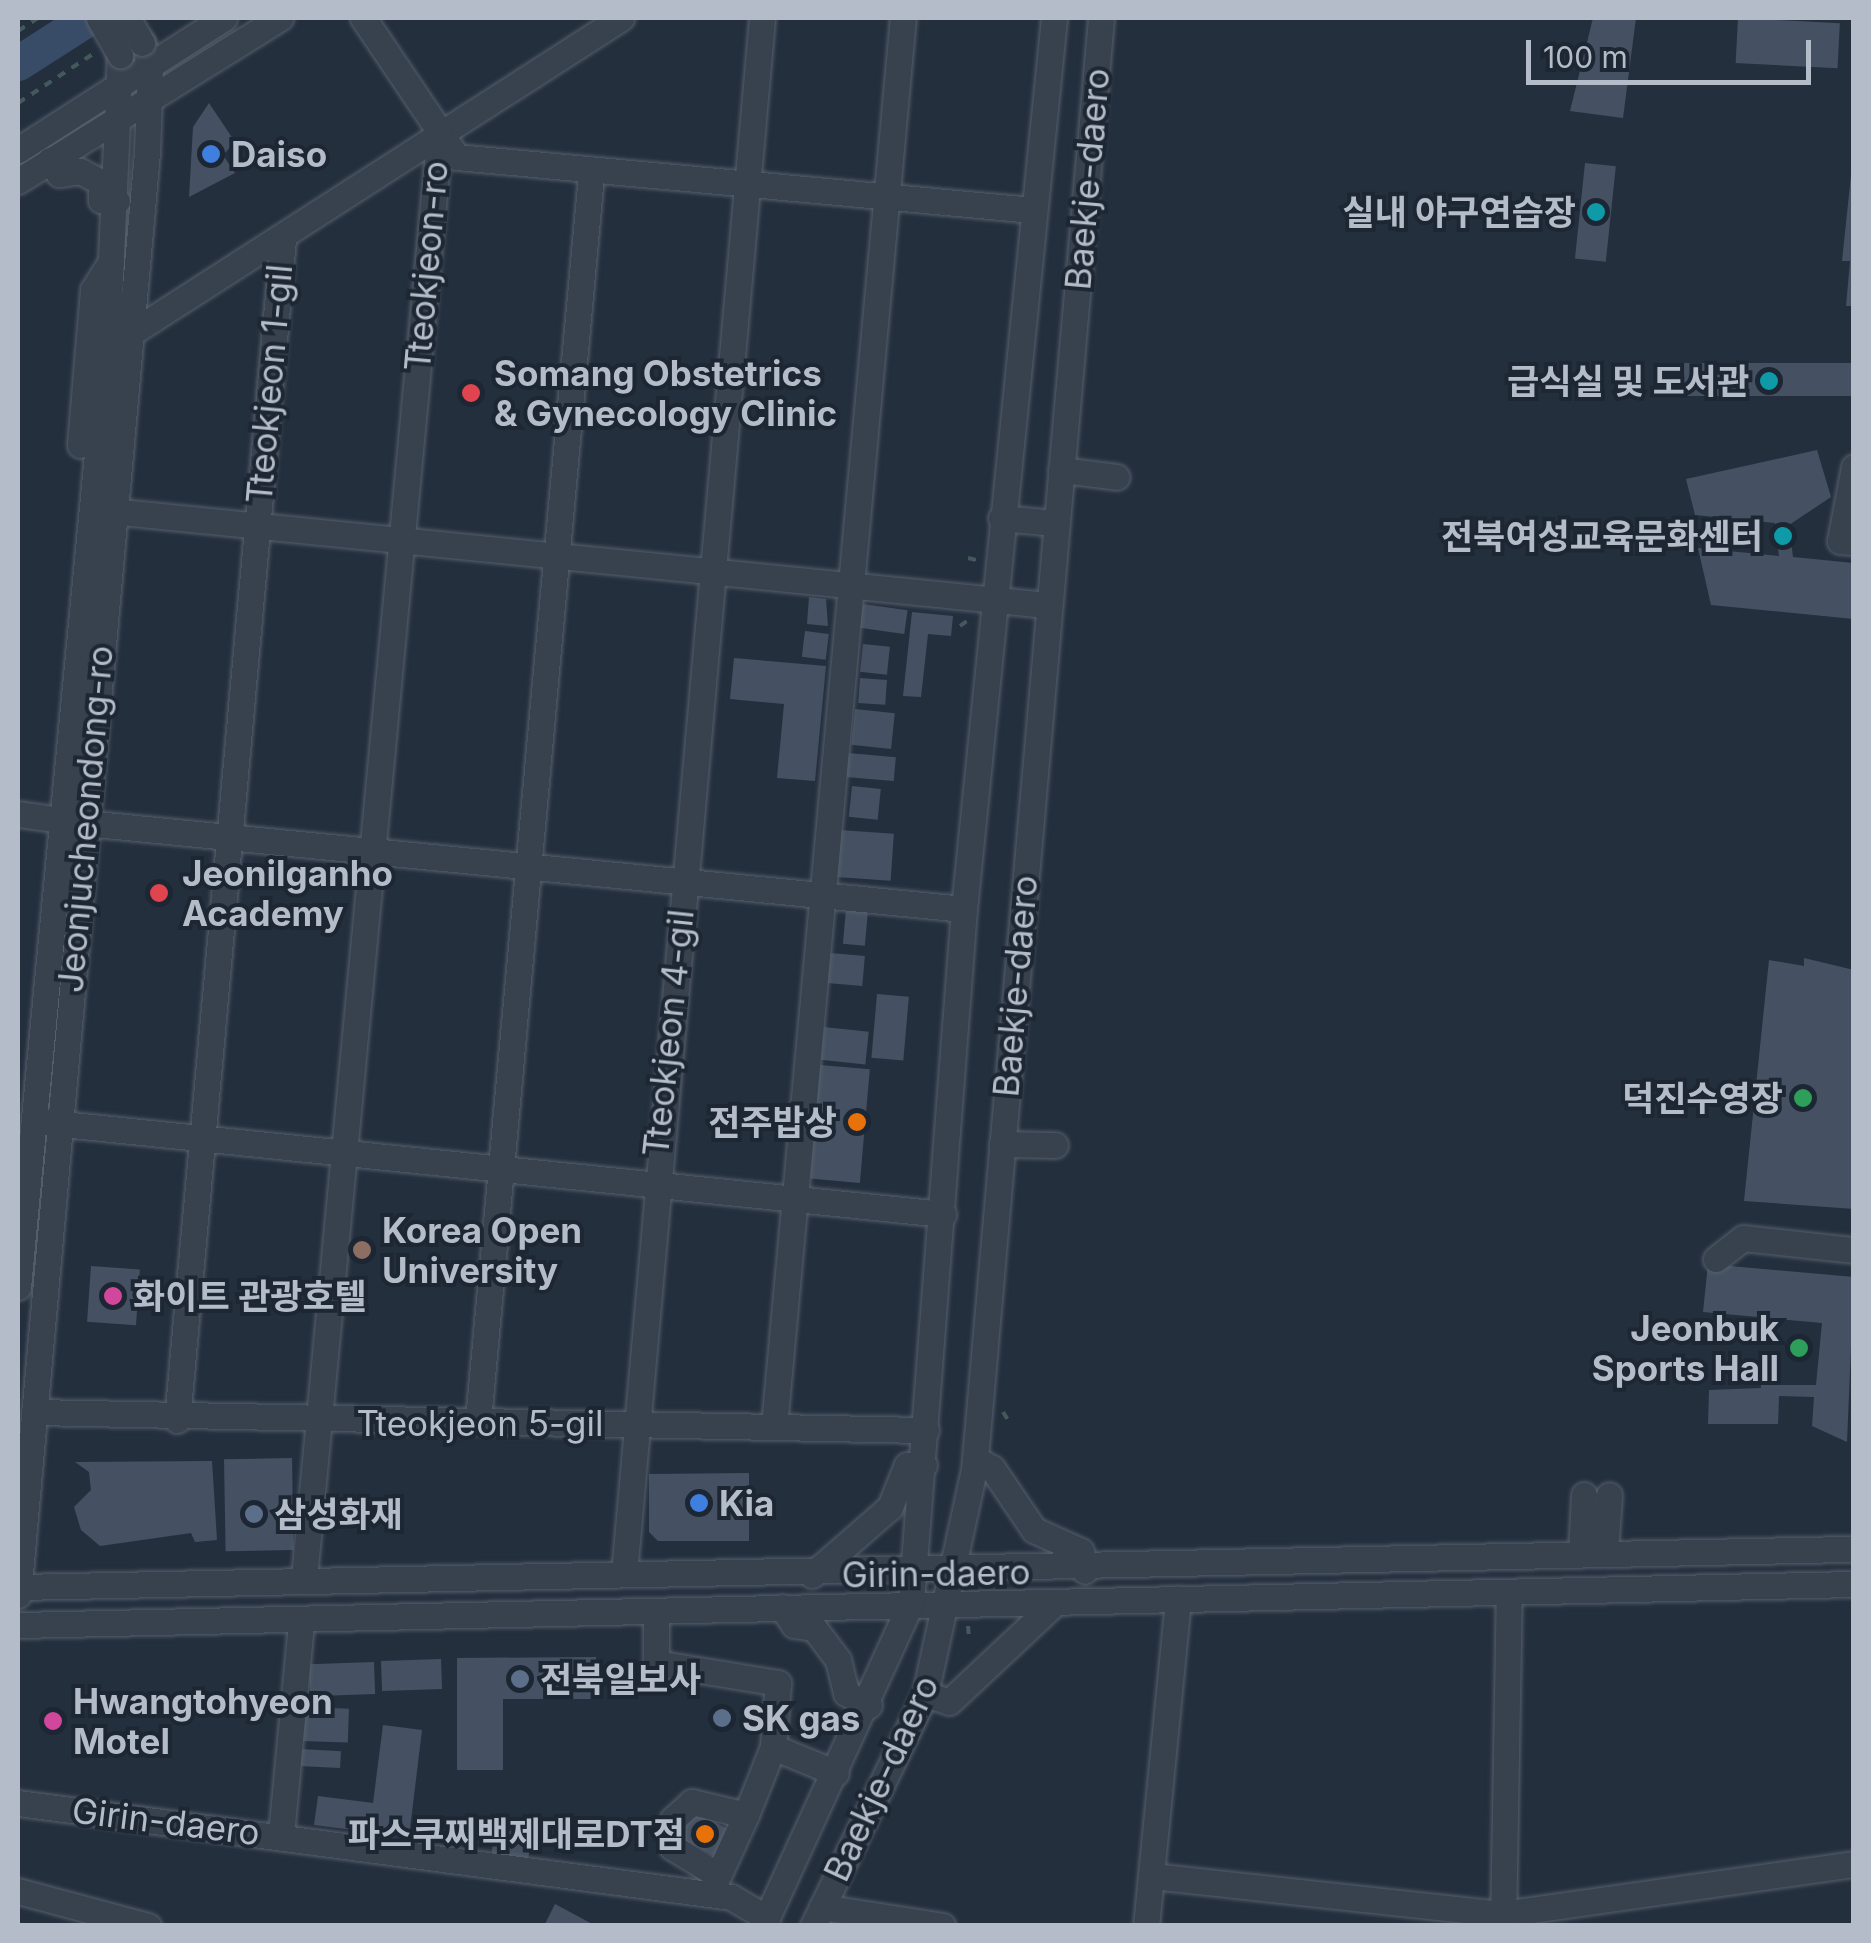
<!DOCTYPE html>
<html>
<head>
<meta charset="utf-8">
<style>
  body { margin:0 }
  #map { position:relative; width:1871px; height:1943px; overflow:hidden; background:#242f3e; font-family:Inter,"Noto Sans KR",sans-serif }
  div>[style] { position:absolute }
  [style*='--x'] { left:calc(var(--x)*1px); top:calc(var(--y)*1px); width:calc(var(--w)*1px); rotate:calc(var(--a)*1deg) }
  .river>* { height:35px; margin:-17.5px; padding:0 17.5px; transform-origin:17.5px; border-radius:17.5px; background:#394c67 }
  .building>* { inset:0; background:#455162; transform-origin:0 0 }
  .path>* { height:4px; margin-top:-2px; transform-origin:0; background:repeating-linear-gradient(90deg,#44595c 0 8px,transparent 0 16px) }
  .roads { filter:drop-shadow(0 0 2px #565f6c) drop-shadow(0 0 2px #565f6c) }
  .minor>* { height:25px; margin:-12.5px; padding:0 12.5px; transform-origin:12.5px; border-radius:12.5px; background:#38414e }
  .bridges { filter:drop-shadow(0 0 2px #565f6c) drop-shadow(0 0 2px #565f6c) }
  .minor-bridge>* { height:25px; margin:-12.5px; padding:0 12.5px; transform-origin:12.5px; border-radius:12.5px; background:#38414e }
  .dots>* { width:28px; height:28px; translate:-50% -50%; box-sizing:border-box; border:5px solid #1d2633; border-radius:50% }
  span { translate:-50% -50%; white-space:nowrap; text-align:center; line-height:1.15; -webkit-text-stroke:8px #1d2633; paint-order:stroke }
  .poi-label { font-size:35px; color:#b4bcc9; font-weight:700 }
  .left { translate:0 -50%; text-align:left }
  .right { translate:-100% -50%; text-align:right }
  .street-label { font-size:35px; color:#b4bcc9 }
  .frame { position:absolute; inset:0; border:20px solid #b4bcc9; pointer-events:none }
  .scale { position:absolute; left:1526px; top:40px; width:285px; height:45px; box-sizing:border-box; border:5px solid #b4bcc9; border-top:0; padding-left:12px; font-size:30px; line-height:35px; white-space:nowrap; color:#b4bcc9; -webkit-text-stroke:8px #1d2633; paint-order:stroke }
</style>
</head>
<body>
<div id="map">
  <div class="river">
    <div style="--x:18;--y:63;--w:83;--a:-32.7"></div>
  </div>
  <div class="building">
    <div style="clip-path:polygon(1593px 18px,1636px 18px,1623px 118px,1570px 111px)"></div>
    <div style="left:1738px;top:18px;width:102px;height:45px;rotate:3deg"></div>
    <div style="clip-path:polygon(209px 103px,235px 142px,223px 155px,235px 173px,189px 197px,193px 127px)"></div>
    <div style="left:1585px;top:163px;width:31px;height:96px;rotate:6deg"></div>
    <div style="clip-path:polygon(1851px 175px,1854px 175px,1854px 306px,1846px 306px,1850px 261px,1842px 261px)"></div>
    <div style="left:1854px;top:363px;width:33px;height:170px;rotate:90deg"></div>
    <div style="clip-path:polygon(1817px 450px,1831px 497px,1789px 525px,1793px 557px,1854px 563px,1854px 619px,1711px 605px,1698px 548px,1779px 556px,1775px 523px,1695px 515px,1686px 479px)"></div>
    <div style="clip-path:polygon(809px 597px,826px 599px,828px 626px,807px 624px)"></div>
    <div style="left:863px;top:604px;width:45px;height:24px;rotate:8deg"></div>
    <div style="clip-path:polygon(912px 612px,953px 616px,951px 636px,928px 634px,921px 697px,903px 696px)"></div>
    <div style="left:805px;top:631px;width:24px;height:26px;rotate:7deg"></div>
    <div style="left:863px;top:644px;width:27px;height:28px;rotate:6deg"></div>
    <div style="clip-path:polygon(734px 658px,826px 666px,815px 781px,777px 778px,784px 704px,730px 699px)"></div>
    <div style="left:860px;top:678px;width:27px;height:25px;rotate:4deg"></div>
    <div style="left:855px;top:709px;width:40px;height:36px;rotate:6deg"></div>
    <div style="left:848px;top:753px;width:48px;height:24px;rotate:5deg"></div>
    <div style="left:852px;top:786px;width:29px;height:31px;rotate:6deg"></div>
    <div style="left:839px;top:830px;width:55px;height:47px;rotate:4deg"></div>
    <div style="left:846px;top:909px;width:22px;height:35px;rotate:5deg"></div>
    <div style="left:830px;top:953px;width:35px;height:30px;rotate:5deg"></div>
    <div style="clip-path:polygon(1804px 958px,1854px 970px,1854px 1209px,1744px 1201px,1769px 960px,1804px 966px)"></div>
    <div style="left:877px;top:994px;width:32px;height:64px;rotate:5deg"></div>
    <div style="left:824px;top:1027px;width:45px;height:33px;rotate:6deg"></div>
    <div style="left:820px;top:1065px;width:50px;height:114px;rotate:5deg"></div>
    <div style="clip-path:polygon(1708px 1264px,1854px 1277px,1847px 1442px,1812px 1426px,1814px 1397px,1779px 1396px,1778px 1424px,1708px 1424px,1709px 1390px,1761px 1388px,1760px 1377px,1778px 1376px,1778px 1385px,1816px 1385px,1822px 1323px,1703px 1312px)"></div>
    <div style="left:91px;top:1266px;width:49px;height:56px;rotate:4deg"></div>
    <div style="left:292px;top:1458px;width:92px;height:68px;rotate:89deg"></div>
    <div style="clip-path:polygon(212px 1461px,217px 1540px,195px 1542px,191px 1533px,100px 1546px,81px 1530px,74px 1507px,91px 1490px,89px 1472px,75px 1462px)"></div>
    <div style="clip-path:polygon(749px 1473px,749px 1541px,658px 1541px,649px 1532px,649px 1474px)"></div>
    <div style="clip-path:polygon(596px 1657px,596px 1699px,503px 1699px,503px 1770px,457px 1770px,457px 1658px)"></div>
    <div style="left:441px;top:1659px;width:30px;height:60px;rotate:88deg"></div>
    <div style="left:374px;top:1662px;width:32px;height:65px;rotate:88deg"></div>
    <div style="left:302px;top:1707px;width:47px;height:34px;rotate:2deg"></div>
    <div style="clip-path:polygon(383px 1725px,422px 1730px,409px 1837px,314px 1825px,318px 1796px,373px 1803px)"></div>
    <div style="left:300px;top:1749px;width:41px;height:17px;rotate:3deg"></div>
    <div style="left:692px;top:1810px;width:45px;height:30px;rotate:28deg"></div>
    <div style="left:495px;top:1829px;width:37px;height:30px;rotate:8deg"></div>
    <div style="clip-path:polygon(555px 1904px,596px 1926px,544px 1926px)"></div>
  </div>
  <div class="path">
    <div style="--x:18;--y:31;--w:24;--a:-33"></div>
    <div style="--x:18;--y:103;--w:90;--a:-33.2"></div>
    <div style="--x:968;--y:558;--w:12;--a:14"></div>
    <div style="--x:960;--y:626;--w:14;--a:-36"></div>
    <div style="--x:1003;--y:1412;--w:15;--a:58"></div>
    <div style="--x:968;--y:1626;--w:12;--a:85"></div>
  </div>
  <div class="roads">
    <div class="minor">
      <div style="--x:440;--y:132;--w:30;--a:56"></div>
      <div style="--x:457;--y:157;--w:578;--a:5.26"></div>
      <div style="--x:18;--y:150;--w:245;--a:-32.7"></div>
      <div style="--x:50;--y:160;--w:17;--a:57"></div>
      <div style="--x:59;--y:174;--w:21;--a:-8"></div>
      <div style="--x:80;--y:171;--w:24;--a:28"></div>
      <div style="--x:101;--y:182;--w:18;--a:90"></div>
      <div style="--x:101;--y:200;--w:16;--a:4"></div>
      <div style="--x:18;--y:181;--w:309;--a:-31.9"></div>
      <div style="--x:131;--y:333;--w:583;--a:-32.74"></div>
      <div style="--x:80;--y:445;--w:156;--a:-85.2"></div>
      <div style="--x:93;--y:290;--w:34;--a:-58"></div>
      <div style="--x:1854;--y:467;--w:75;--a:100.7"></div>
      <div style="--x:1840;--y:541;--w:14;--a:4"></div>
      <div style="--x:1061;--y:470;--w:56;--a:7.1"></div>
      <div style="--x:101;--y:510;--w:950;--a:5.74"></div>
      <div style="--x:1001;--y:518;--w:54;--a:5.3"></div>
      <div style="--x:18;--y:814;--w:42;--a:8.1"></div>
      <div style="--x:85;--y:823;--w:883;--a:5.59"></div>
      <div style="--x:43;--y:1122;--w:905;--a:5.84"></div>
      <div style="--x:1002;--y:1144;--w:53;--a:1.1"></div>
      <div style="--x:1716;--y:1259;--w:34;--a:-38"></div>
      <div style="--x:1743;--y:1238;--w:112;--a:6.2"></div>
      <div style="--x:18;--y:1287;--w:942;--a:-84.58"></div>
      <div style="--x:107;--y:349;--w:294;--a:-87.5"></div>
      <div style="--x:34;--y:1412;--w:892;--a:1.16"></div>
      <div style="--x:177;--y:1420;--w:1186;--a:-84.87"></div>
      <div style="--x:478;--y:1421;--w:1252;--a:-84.82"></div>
      <div style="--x:774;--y:1426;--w:1414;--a:-84.77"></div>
      <div style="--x:975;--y:1459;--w:19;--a:28"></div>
      <div style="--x:992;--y:1468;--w:75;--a:55.9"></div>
      <div style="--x:1034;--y:1530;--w:51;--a:24.1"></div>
      <div style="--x:1081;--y:1551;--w:20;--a:79"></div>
      <div style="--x:1605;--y:1551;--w:56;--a:-85.9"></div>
      <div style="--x:1581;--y:1553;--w:58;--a:-87"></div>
      <div style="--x:624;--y:1574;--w:1562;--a:-84.93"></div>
      <div style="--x:812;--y:1575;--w:103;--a:-41.1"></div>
      <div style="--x:890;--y:1507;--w:45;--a:-68"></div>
      <div style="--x:907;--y:1465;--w:17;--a:0"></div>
      <div style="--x:304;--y:1578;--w:1452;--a:-84.63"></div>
      <div style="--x:440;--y:132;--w:138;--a:-124"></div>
      <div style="--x:18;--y:1587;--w:1836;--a:-1.19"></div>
      <div style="--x:18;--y:1595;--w:1448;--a:-84.89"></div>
      <div style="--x:147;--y:153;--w:88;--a:-88"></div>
      <div style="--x:150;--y:65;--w:23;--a:-110"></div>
      <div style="--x:782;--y:1607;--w:22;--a:56"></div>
      <div style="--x:794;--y:1625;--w:20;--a:9"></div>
      <div style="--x:814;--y:1628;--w:40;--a:53"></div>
      <div style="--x:838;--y:1660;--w:34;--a:76"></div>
      <div style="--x:846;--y:1693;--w:26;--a:28"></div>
      <div style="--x:656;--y:1611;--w:52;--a:90"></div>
      <div style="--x:656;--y:1663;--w:124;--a:9.3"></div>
      <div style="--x:778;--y:1683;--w:64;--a:94.5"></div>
      <div style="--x:773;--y:1747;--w:73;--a:111.7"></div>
      <div style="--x:746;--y:1815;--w:56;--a:-166.5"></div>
      <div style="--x:692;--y:1802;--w:25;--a:138"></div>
      <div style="--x:673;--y:1819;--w:28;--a:92"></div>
      <div style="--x:672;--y:1847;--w:52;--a:31.5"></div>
      <div style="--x:18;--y:1625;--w:1836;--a:-1.28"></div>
      <div style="--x:925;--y:1694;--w:25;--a:18"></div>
      <div style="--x:949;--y:1702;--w:146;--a:-43.1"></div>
      <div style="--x:773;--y:1747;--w:68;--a:22.4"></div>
      <div style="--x:18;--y:1803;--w:719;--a:7.51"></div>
      <div style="--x:731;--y:1897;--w:42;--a:30.3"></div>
      <div style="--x:281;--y:1835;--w:214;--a:-84.6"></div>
      <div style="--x:1152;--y:1876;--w:353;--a:6.2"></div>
      <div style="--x:1503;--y:1914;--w:355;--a:-8.1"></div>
      <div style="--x:713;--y:1887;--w:79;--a:-65.4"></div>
      <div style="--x:18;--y:1891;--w:135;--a:15.1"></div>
      <div style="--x:822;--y:1907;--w:122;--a:8.9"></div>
      <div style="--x:763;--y:1926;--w:356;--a:-65.4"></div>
      <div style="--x:911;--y:1602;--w:695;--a:-85.63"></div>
      <div style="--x:964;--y:909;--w:896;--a:-84.23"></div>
      <div style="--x:813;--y:1926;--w:258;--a:-64.2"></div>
      <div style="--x:925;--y:1694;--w:229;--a:-77.7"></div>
      <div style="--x:974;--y:1470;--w:1458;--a:-85"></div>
      <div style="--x:1146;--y:1926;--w:329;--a:-84.4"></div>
      <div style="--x:1503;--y:1926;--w:334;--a:-89"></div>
    </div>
  </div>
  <div class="bridges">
    <div class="minor-bridge">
      <div style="--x:99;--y:18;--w:43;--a:60.4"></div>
      <div style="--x:127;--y:18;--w:29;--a:59"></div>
    </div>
  </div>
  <div class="dots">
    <div style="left:211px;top:154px;background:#3f7fe0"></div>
    <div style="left:1596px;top:212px;background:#0f9aa8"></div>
    <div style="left:1769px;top:381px;background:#0f9aa8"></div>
    <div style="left:471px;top:393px;background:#e0444e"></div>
    <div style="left:1783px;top:536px;background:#0f9aa8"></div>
    <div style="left:159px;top:893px;background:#e0444e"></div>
    <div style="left:1803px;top:1098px;background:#2e9e5b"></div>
    <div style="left:857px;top:1122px;background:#e8710a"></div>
    <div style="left:362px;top:1250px;background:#8d6e63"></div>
    <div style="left:113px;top:1296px;background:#d1479c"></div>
    <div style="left:1799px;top:1348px;background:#2e9e5b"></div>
    <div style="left:699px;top:1503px;background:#3f7fe0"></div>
    <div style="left:254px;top:1514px;background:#5c6f8a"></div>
    <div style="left:520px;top:1679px;background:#5c6f8a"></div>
    <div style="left:722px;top:1718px;background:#5c6f8a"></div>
    <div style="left:53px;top:1721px;background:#d1479c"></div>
    <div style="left:705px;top:1834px;background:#e8710a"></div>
  </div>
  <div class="poi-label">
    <span class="left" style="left:231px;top:154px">Daiso</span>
    <span class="right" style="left:1576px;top:212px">실내 야구연습장</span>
    <span class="left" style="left:494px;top:393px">Somang Obstetrics<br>&amp; Gynecology Clinic</span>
    <span class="right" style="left:1749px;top:381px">급식실 및 도서관</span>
    <span class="right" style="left:1763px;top:536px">전북여성교육문화센터</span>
    <span class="left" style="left:182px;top:893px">Jeonilganho<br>Academy</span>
    <span class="right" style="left:1783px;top:1098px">덕진수영장</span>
    <span class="right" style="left:837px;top:1122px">전주밥상</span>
    <span class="left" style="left:382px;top:1250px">Korea Open<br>University</span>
    <span class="left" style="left:133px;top:1296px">화이트 관광호텔</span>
    <span class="right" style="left:1779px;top:1348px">Jeonbuk<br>Sports Hall</span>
    <span class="left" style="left:719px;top:1503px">Kia</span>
    <span class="left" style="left:274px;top:1514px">삼성화재</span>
    <span class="left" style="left:540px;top:1679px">전북일보사</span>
    <span class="left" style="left:73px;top:1721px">Hwangtohyeon<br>Motel</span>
    <span class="left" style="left:742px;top:1718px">SK gas</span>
    <span class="right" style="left:685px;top:1834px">파스쿠찌백제대로DT점</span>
  </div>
  <div class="street-label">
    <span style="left:1087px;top:179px;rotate:-85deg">Baekje-daero</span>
    <span style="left:426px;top:266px;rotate:-85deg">Tteokjeon-ro</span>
    <span style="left:269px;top:384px;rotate:-85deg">Tteokjeon 1-gil</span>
    <span style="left:85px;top:819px;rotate:-85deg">Jeonjucheondong-ro</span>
    <span style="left:1015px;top:986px;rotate:-85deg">Baekje-daero</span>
    <span style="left:668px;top:1033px;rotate:-84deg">Tteokjeon 4-gil</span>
    <span style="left:480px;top:1423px">Tteokjeon 5-gil</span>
    <span style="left:936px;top:1573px;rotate:-1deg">Girin-daero</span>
    <span style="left:881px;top:1778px;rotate:-65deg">Baekje-daero</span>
    <span style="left:166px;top:1821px;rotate:7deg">Girin-daero</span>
  </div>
  <div class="frame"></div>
  <div class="scale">100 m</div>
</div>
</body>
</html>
